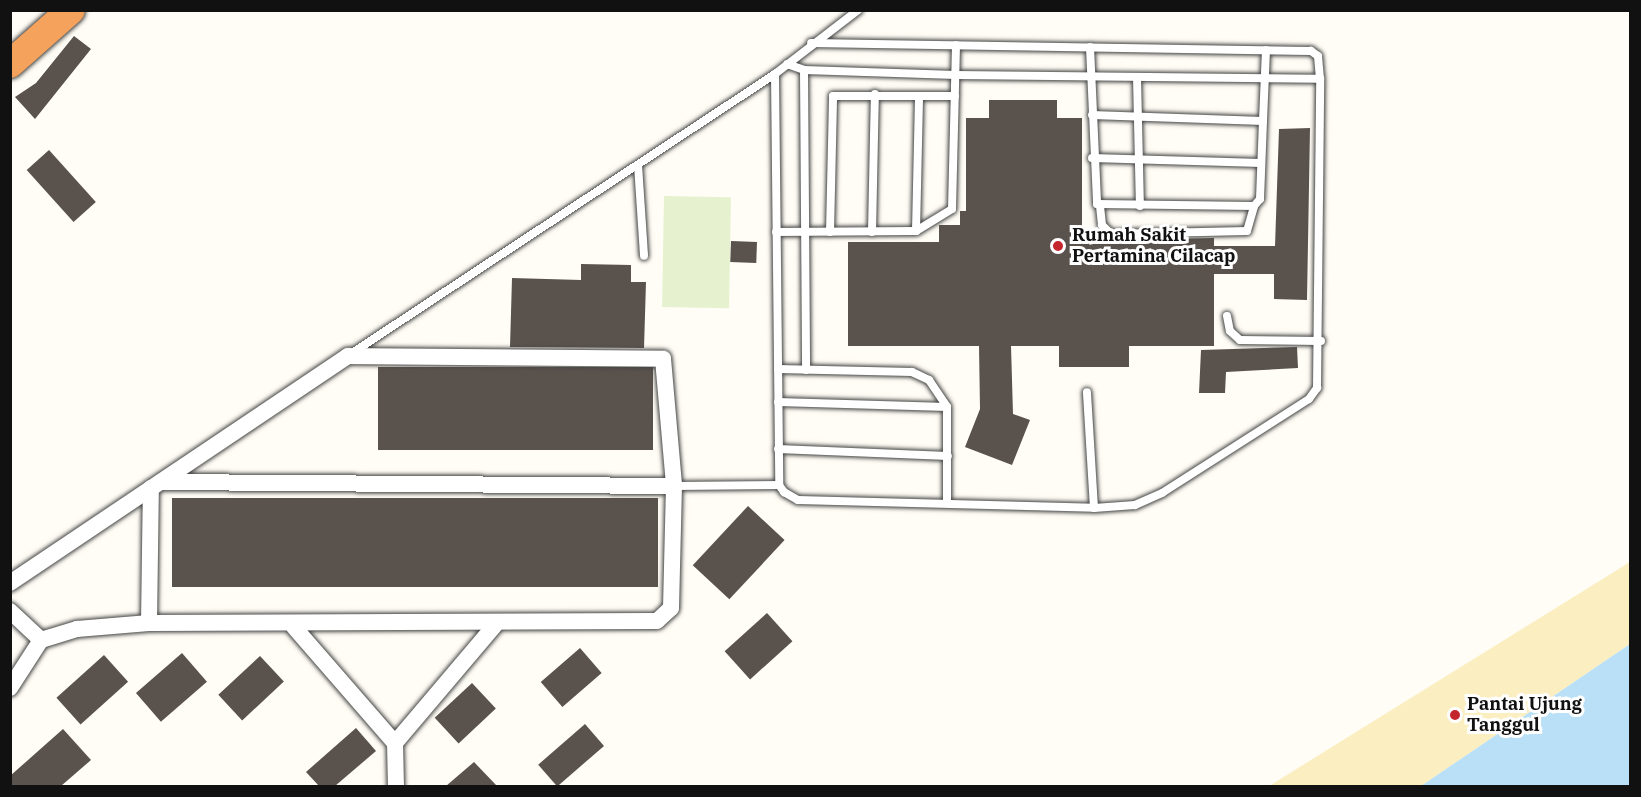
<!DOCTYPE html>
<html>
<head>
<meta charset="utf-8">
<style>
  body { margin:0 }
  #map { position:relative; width:1641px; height:797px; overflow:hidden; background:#fffdf5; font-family:"IBM Plex Serif",serif }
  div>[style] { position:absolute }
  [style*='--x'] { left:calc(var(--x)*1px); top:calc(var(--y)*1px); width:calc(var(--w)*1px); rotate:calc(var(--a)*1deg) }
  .sand>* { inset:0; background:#fbeec1 }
  .pitch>* { inset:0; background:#e6f2cf; transform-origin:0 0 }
  .water>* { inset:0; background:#b9e0f7 }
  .building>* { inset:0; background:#5a524d; transform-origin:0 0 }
  .roads { filter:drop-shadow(0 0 2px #444) drop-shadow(0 0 2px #444) }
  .lane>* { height:8px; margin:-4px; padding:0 4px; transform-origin:4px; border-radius:4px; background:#fff }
  .street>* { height:16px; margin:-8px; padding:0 8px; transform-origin:8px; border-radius:8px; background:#fff }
  .highway>* { height:28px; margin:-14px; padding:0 14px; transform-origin:14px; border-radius:14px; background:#f5a25d }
  .dots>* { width:16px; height:16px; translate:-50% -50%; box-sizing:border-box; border:3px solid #fff; border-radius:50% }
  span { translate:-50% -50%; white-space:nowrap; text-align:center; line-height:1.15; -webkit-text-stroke:6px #fff; paint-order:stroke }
  .poi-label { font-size:18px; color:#111; font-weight:700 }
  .left { translate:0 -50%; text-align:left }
  .frame { position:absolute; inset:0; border:12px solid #111; pointer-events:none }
</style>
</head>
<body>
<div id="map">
  <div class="sand">
    <div style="clip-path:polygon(1630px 562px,1630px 644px,1421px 786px,1269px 786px)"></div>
  </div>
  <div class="pitch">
    <div style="left:664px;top:196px;width:67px;height:111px;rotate:1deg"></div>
  </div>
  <div class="water">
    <div style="clip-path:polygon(1630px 644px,1630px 786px,1421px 786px)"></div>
  </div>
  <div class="building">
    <div style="clip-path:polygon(74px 36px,91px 49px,35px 119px,15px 97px,36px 83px)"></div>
    <div style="clip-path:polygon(989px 100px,1057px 100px,1057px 118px,1082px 118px,1082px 237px,1111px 240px,1214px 238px,1214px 246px,1275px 246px,1279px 129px,1310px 128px,1307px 300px,1274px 299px,1274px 274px,1214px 274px,1214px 346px,1129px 346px,1129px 367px,1059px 367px,1059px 346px,1011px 346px,1013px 414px,1030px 420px,1012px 465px,965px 447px,980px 409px,979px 346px,848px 346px,848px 242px,939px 242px,939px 225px,960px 225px,960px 211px,966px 211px,966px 118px,989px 118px)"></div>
    <div style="left:49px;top:150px;width:70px;height:30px;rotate:48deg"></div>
    <div style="left:731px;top:241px;width:26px;height:21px;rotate:2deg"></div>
    <div style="clip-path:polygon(581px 264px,631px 265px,631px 282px,646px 282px,644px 348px,510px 347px,512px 278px,581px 280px)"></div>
    <div style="clip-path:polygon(1297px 347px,1298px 368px,1226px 372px,1225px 393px,1199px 393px,1201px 350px)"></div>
    <div style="left:378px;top:367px;width:275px;height:83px"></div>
    <div style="left:172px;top:498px;width:486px;height:89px"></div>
    <div style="left:748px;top:506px;width:50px;height:81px;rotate:43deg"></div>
    <div style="left:767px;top:613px;width:38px;height:57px;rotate:48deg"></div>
    <div style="left:580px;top:648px;width:33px;height:52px;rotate:49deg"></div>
    <div style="left:182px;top:653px;width:38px;height:61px;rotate:49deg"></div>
    <div style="left:104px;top:655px;width:36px;height:64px;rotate:48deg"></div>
    <div style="left:260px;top:656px;width:35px;height:57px;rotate:47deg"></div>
    <div style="left:472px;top:683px;width:35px;height:51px;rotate:47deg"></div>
    <div style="left:585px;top:724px;width:29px;height:62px;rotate:49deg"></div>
    <div style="clip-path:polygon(356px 728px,376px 751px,335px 786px,319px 786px,306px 772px)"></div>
    <div style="clip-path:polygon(63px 729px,91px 760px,61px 786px,10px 786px,10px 776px)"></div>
    <div style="clip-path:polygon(474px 762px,497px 786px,446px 786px)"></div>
  </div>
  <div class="roads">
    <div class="lane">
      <div style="--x:1090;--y:47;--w:157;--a:87.4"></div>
      <div style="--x:1097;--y:204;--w:157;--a:0.7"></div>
      <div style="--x:1254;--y:206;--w:9;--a:-49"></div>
      <div style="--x:1260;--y:199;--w:78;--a:-87.8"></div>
      <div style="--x:787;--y:64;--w:18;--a:19"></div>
      <div style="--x:804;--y:70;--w:152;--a:1.9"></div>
      <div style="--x:956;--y:75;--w:364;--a:0.6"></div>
      <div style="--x:1320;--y:79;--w:23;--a:-95"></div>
      <div style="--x:1318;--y:56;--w:9;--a:-144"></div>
      <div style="--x:1311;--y:51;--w:500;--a:-179.08"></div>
      <div style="--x:804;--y:70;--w:300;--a:89.6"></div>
      <div style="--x:775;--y:74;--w:411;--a:89.4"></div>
      <div style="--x:779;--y:485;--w:9;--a:54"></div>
      <div style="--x:784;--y:492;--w:16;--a:30"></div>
      <div style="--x:798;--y:500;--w:296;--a:1.5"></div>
      <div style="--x:1094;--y:508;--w:116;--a:-93.5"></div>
      <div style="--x:1137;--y:77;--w:129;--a:88.7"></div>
      <div style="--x:1092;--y:115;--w:171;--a:2"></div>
      <div style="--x:1263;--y:121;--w:71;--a:-87.6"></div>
      <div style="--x:1092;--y:158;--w:169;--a:1.7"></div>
      <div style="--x:638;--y:165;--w:91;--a:86.2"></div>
      <div style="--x:1100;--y:206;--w:19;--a:84"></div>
      <div style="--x:1102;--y:225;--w:13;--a:45"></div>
      <div style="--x:1111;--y:234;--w:136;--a:-1.3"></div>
      <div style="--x:1247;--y:231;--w:26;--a:-74"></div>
      <div style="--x:916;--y:231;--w:135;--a:-88.7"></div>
      <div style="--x:776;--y:232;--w:140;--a:-0.4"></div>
      <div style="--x:916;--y:231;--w:42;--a:-31.4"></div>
      <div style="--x:952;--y:209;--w:164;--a:-88.6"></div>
      <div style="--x:830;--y:232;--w:136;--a:-88.7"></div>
      <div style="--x:833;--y:96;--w:122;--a:0"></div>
      <div style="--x:872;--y:232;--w:138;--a:-88.8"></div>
      <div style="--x:1227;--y:316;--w:15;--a:79"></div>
      <div style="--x:1230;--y:331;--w:13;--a:42"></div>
      <div style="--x:1240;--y:340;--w:81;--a:0.7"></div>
      <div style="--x:352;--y:353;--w:507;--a:-33.41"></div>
      <div style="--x:775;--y:74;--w:105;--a:-37.6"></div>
      <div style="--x:778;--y:369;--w:134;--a:1.3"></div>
      <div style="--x:912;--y:372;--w:19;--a:25"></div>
      <div style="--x:929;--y:380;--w:32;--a:56"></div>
      <div style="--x:947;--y:407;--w:94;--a:90"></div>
      <div style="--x:778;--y:402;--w:169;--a:1.7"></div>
      <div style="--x:778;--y:449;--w:170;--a:2.4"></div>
      <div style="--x:674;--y:486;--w:105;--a:-0.5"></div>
      <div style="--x:1094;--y:508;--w:41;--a:-4.2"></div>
      <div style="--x:1135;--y:505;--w:30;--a:-24"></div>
      <div style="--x:1162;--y:493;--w:174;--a:-32.6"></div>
      <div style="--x:1309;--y:399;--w:14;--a:-54"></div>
      <div style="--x:1317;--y:388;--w:309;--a:-89.4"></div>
    </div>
    <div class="street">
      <div style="--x:10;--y:583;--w:407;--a:-33.9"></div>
      <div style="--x:348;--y:356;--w:315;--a:0.5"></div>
      <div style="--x:663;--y:359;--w:127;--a:85"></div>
      <div style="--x:10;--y:611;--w:42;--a:43.1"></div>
      <div style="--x:41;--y:640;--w:57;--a:122.9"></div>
      <div style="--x:149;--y:623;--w:135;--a:-89.2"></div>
      <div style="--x:294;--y:627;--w:154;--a:49"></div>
      <div style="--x:395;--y:743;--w:43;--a:88.7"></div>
      <div style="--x:41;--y:640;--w:38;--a:-17"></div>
      <div style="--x:77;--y:629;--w:72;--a:-4.8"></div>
      <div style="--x:149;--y:623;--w:508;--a:-0.23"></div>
      <div style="--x:657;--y:621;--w:19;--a:-43"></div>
      <div style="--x:671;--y:608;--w:122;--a:-88.6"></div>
      <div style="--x:674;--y:486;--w:513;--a:-179.55"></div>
      <div style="--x:395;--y:743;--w:156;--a:-49.7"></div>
    </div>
    <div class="highway">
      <div style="--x:10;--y:64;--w:81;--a:-41.5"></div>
    </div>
  </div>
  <div class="dots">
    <div style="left:1058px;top:246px;background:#c4262e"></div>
    <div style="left:1455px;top:715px;background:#c4262e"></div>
  </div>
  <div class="poi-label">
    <span class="left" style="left:1072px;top:246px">Rumah Sakit<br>Pertamina Cilacap</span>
    <span class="left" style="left:1467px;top:715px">Pantai Ujung<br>Tanggul</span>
  </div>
  <div class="frame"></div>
</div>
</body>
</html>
